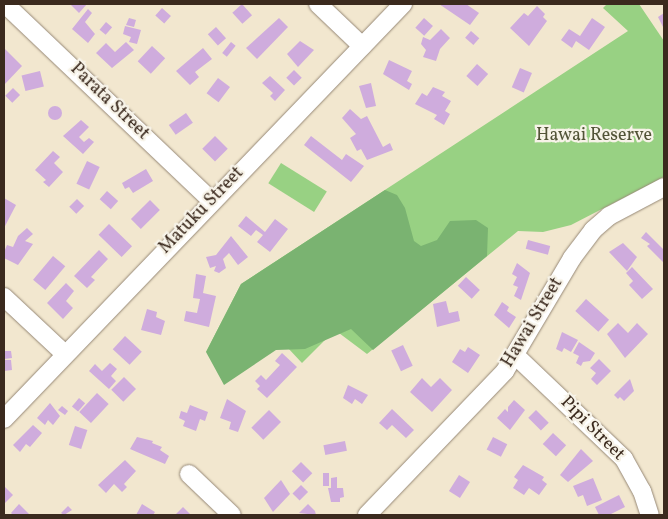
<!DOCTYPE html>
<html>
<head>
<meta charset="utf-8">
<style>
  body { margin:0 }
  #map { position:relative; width:668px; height:519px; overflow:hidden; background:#f2e7cf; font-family:Vollkorn,serif }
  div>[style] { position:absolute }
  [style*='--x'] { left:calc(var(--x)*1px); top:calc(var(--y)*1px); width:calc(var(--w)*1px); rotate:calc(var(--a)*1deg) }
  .green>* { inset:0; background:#98d183; transform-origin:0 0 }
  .forest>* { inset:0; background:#7ab371 }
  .building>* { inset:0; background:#cfacdd; transform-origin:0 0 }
  .round { border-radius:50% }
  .roads { filter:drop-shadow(0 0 1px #968876) drop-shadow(0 0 1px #968876) }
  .minor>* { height:18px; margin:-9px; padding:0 9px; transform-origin:9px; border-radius:9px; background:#fff }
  span { translate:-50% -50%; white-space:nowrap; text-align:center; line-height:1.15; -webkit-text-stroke:4.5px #f7f3e8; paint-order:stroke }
  .street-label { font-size:18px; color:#3b2a1e }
  .park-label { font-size:18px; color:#525437 }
  .frame { position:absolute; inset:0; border:5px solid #3b2a1e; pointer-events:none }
</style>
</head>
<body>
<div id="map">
  <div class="green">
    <div style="clip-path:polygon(607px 4px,639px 4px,664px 41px,664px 177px,571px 225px,543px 232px,518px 231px,367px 354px,335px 330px,302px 363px,287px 347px,206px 352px,241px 284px,628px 31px,603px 8px)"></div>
    <div style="left:281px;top:163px;width:54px;height:24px;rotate:32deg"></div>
  </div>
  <div class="forest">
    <div style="clip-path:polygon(385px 190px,397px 195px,405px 208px,414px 241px,421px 246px,437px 240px,450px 221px,476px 220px,488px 228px,487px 256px,373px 350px,351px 329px,305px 349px,276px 350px,224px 385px,206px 352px,241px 284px)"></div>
  </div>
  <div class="building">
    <div style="clip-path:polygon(70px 4px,87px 4px,79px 13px)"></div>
    <div style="left:242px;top:4px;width:15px;height:13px;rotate:48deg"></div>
    <div style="clip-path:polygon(439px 4px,466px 4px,479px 13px,470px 25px)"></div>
    <div style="clip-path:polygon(537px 6px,545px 14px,543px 17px,547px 21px,529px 46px,510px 28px,524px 13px,528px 16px)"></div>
    <div style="left:162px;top:8px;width:12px;height:10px;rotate:42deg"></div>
    <div style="clip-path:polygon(88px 9px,92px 13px,85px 22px,95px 34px,88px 43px,72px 29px)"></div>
    <div style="clip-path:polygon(664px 13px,664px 29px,658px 17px)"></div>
    <div style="clip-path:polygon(129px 18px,136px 20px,134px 27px,126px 25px)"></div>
    <div style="clip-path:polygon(279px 18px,288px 27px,257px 59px,246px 48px)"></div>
    <div style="left:424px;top:18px;width:12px;height:13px;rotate:42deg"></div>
    <div style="clip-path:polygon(592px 18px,605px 27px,589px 50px,576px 41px,572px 48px,561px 40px,569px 29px,580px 36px)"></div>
    <div style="left:106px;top:22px;width:8px;height:10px;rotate:40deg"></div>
    <div style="clip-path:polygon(125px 26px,141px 30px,137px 44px,129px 42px,131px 37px,123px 34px)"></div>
    <div style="left:216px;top:27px;width:15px;height:11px;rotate:48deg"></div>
    <div style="clip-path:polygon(441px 29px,450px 38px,440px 49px,436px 61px,423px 57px,426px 50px,421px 44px,423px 37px,430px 40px)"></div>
    <div style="left:471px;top:31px;width:11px;height:9px;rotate:41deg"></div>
    <div style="clip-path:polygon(300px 41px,314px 50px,298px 67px,287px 54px)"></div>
    <div style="clip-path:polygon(126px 42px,134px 50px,112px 68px,96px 53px,106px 43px,115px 52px)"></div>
    <div style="left:231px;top:42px;width:6px;height:14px;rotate:39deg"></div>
    <div style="left:152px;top:46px;width:18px;height:21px;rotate:43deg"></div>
    <div style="clip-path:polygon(4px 48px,22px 66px,4px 85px)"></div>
    <div style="clip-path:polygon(203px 48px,212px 59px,195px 72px,199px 77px,190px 85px,176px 71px)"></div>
    <div style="clip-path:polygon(389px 60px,412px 71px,407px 81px,412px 84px,409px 90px,383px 74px)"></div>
    <div style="left:477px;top:64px;width:15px;height:16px;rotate:42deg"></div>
    <div style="left:520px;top:68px;width:13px;height:21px;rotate:23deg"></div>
    <div style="left:294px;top:70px;width:11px;height:11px;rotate:45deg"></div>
    <div style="left:40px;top:71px;width:16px;height:19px;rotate:76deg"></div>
    <div style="clip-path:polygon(270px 76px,285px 90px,275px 101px,270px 96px,273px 93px,262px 83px)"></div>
    <div style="left:218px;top:78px;width:15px;height:19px;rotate:37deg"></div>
    <div style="clip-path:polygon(371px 83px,376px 106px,366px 108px,359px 86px)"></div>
    <div style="clip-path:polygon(433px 87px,445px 92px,442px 96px,451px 101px,445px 111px,450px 114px,444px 125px,434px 119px,437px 115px,415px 104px,422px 93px,427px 96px)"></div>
    <div style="left:13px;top:88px;width:10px;height:11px;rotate:45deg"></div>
    <div class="round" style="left:48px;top:106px;width:14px;height:14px"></div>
    <div style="clip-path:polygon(350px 109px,361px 119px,367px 116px,383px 147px,390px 143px,393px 150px,367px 160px,361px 149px,357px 151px,350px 138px,356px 134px,342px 118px)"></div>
    <div style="left:186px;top:113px;width:12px;height:21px;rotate:55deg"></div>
    <div style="clip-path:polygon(81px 120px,89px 127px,79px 137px,84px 142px,89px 138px,94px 142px,83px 154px,63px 136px)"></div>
    <div style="left:215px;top:136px;width:18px;height:18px;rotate:45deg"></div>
    <div style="clip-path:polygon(311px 136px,342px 160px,346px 154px,364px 166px,351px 182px,304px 145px)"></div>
    <div style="clip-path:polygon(53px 151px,60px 157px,54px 163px,63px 172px,49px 187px,43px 182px,46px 180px,35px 170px)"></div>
    <div style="left:87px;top:161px;width:14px;height:25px;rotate:25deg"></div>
    <div style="clip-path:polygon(146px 169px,153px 181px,133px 193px,129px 187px,125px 189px,122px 183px)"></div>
    <div style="left:107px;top:191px;width:15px;height:11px;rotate:42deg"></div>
    <div style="clip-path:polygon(4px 198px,16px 205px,4px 228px)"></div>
    <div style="left:77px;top:199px;width:10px;height:11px;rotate:45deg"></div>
    <div style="left:150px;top:200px;width:14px;height:27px;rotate:45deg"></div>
    <div style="clip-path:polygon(246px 216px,265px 232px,275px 219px,288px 229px,270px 252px,257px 242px,263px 235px,256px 230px,251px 236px,238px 226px)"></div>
    <div style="left:109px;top:224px;width:32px;height:15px;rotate:44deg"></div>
    <div style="clip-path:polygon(27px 228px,33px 234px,25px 241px,33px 244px,18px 265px,4px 258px,4px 252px,7px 245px,13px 247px,18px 236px)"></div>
    <div style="clip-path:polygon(646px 232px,664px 250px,664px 263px,647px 246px,650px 244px,641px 238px)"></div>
    <div style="clip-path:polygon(231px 236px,248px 257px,238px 265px,229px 253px,223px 259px,226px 268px,219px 273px,214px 271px,216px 266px,210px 268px,206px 257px,216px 255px)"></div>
    <div style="left:528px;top:240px;width:23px;height:9px;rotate:15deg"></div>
    <div style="clip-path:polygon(623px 243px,637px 257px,627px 271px,609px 252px)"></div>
    <div style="clip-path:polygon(99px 250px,108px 259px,91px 277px,95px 280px,87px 288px,74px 276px)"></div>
    <div style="left:53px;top:256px;width:16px;height:31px;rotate:40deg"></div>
    <div style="clip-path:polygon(517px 263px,530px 273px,521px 300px,514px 296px,518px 287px,513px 285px,517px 277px,512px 274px)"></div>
    <div style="clip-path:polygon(632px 267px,653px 289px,642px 299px,629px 285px,633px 281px,626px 273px)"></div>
    <div style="clip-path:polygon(196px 274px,206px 276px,203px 293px,216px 296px,209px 327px,184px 321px,186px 311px,197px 313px,200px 299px,193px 298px)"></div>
    <div style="left:466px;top:277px;width:19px;height:12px;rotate:43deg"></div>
    <div style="clip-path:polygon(66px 283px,74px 291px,66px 301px,73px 308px,63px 319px,47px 303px)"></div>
    <div style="left:586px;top:299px;width:31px;height:16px;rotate:42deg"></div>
    <div style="clip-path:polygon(446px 301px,449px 313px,458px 311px,460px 321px,437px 327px,433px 304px)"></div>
    <div style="clip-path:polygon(502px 302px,509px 307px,507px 311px,516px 317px,509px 328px,494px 315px)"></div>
    <div style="clip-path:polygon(147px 309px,157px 312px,156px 317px,165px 321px,161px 335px,141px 330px)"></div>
    <div style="clip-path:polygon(618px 323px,628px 333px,637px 323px,648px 334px,625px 358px,607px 334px)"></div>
    <div style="clip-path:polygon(562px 332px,578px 340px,571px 352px,564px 348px,562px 352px,556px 349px)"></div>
    <div style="left:125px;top:336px;width:23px;height:18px;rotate:43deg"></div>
    <div style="clip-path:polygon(579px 342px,595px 353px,590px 361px,583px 362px,581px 366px,576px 363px,579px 356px,573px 353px)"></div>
    <div style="left:403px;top:345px;width:23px;height:13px;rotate:65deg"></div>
    <div style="clip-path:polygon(468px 347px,480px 355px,468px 373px,452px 362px,460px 349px,465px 352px)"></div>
    <div style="clip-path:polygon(4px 351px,11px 351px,12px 358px,4px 359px)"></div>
    <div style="clip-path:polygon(282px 353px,297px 367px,267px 398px,257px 389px,260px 386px,255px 381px,261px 375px,266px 380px,280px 365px,275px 361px)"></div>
    <div style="clip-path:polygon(599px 359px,611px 371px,597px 385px,591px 379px,596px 373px,590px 368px)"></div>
    <div style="clip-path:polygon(4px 360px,11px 360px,12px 370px,4px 371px)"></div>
    <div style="clip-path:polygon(110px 363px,117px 369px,111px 376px,116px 381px,109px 389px,89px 371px,95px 364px,102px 371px)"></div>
    <div style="left:124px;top:377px;width:17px;height:18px;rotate:45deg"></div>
    <div style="clip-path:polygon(422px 378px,431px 387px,440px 378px,452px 390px,432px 412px,410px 392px)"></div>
    <div style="clip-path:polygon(630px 379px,634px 391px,624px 401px,620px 397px,618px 399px,614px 395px)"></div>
    <div style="clip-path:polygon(348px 385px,368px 395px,362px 404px,355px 399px,352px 404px,343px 398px)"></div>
    <div style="left:97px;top:393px;width:16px;height:26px;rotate:43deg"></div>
    <div style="left:79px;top:398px;width:8px;height:11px;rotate:40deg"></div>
    <div style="clip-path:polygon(227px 399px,246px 411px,238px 432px,229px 429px,231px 422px,220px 418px)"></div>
    <div style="clip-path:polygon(514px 400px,525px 410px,510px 430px,497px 418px,505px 409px,508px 412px,508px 407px)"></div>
    <div style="clip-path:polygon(50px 403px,60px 416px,53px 425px,48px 420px,45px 425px,37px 418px)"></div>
    <div style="clip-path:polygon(190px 405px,208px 412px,205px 421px,200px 419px,196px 431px,183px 426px,185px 421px,179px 418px,181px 411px,187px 413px)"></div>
    <div style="clip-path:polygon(62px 406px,68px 411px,65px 415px,58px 410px)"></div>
    <div style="clip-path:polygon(392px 409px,414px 430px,406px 438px,392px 425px,387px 430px,379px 423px)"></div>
    <div style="left:269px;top:410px;width:17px;height:25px;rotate:45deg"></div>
    <div style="left:536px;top:410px;width:18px;height:11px;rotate:45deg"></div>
    <div style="clip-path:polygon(33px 425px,42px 433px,30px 447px,26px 444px,20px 452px,13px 445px)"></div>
    <div style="left:75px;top:426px;width:13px;height:20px;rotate:18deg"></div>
    <div style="left:553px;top:433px;width:18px;height:15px;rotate:43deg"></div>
    <div style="clip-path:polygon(137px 437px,153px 441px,152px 443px,162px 447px,160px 450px,169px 456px,165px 464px,130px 449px)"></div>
    <div style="left:493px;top:437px;width:16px;height:14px;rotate:27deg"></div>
    <div style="left:345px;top:441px;width:10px;height:22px;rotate:79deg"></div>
    <div style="clip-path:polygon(581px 449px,593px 461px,568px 482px,560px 475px)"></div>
    <div style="clip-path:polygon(125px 460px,136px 471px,124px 484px,127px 487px,122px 492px,114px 484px,106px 493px,98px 485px)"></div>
    <div style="left:301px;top:462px;width:16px;height:13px;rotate:45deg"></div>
    <div style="clip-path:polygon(523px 465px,544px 477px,542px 480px,547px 484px,539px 495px,529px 488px,524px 495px,513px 488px,518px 480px,514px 477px)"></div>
    <div style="left:323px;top:473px;width:6px;height:13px"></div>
    <div style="left:459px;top:475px;width:13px;height:19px;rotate:32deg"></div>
    <div style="clip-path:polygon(337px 477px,337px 488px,343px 488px,344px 497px,340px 498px,340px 502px,331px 502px,328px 488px,331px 488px,331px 478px)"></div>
    <div style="clip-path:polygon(593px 478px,602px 500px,587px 506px,583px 495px,578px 497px,573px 486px)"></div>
    <div style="clip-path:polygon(281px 480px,290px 494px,273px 512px,264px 498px)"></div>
    <div style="left:301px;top:485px;width:10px;height:12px;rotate:45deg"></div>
    <div style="clip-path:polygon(4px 486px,13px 495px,4px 504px)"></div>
    <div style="clip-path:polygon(619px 495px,625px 507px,609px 515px,599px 515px,595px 507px)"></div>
    <div style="clip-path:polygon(19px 504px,30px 515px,13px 515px,11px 513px)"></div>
    <div style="clip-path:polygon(142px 504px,155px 512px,153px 515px,136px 515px)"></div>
    <div style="clip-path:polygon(308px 504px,315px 511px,316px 515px,299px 513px)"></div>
    <div style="clip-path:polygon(68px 506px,72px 510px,64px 515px,61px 513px)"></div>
    <div style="clip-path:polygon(183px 507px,191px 515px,175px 515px)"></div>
  </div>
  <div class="roads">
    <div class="minor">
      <div style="--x:5;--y:4;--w:286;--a:43.6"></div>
      <div style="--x:318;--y:4;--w:61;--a:43.7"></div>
      <div style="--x:4;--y:297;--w:83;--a:43.1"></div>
      <div style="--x:516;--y:356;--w:149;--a:43.6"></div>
      <div style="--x:624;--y:459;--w:37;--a:61"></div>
      <div style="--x:642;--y:491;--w:25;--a:72"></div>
      <div style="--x:4;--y:419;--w:576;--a:-46.13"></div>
      <div style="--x:189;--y:474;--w:59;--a:43.6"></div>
      <div style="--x:367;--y:515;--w:199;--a:-46.2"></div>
      <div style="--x:505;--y:371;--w:131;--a:-59.3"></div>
      <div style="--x:572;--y:258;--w:35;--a:-53"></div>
      <div style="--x:593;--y:230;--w:21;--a:-41"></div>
      <div style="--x:609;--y:216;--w:62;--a:-27.8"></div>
    </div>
  </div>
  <div class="street-label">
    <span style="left:109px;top:102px;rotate:44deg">Parata Street</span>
    <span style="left:202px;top:211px;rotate:-46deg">Matuku Street</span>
    <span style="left:533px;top:323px;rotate:-59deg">Hawai Street</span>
    <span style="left:592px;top:429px;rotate:45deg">Pipi Street</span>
  </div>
  <div class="park-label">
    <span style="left:594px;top:136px">Hawai Reserve</span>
  </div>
  <div class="frame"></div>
</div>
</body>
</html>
